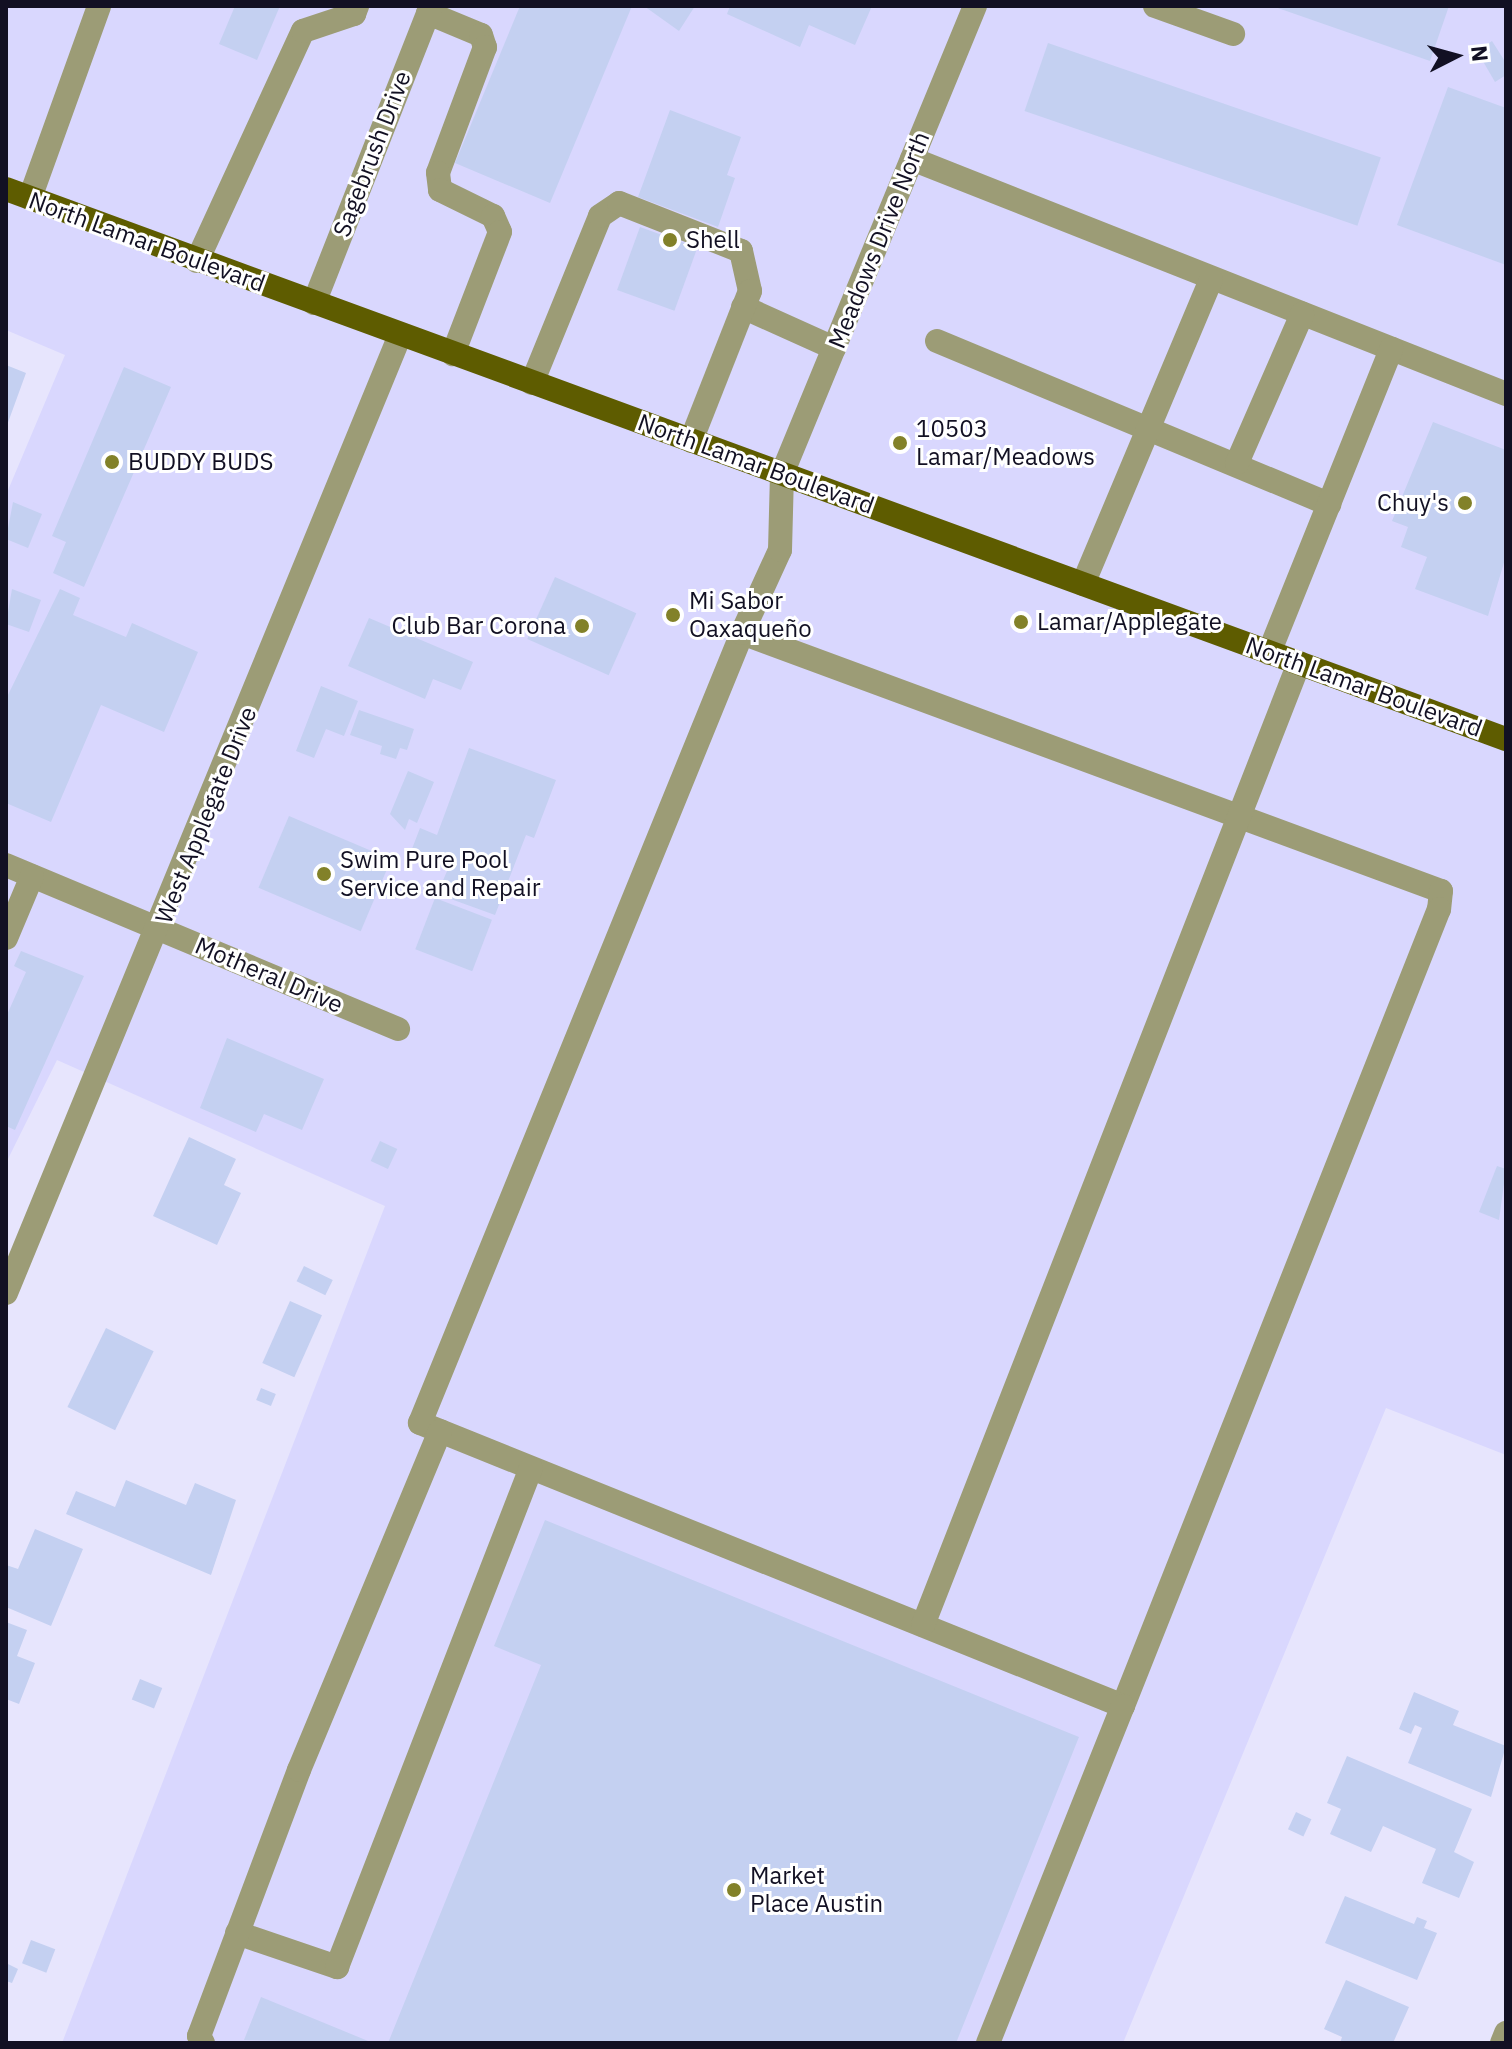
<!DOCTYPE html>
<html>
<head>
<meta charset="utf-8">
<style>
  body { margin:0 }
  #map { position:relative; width:1512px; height:2049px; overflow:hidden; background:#e7e5fd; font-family:"IBM Plex Sans",sans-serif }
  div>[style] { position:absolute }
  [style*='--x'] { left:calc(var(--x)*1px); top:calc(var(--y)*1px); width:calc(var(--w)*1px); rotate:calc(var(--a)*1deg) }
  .built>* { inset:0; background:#d9d7fe }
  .building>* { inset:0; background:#c4d0f1; transform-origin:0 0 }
  .minor>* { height:24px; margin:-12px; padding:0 12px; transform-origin:12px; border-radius:12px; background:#9c9c76 }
  .major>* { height:24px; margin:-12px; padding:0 12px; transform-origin:12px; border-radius:12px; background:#5e5c00 }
  .dots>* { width:22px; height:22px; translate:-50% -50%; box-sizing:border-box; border:4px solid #fff; border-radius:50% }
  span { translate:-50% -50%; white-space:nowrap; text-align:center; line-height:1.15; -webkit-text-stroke:6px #fff; paint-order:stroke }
  .street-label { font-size:24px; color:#121023 }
  .poi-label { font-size:24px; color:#121023 }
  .left { translate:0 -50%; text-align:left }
  .right { translate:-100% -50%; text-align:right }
  .frame { position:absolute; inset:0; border:8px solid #121023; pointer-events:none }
  .north { position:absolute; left:1416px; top:16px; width:80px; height:80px; -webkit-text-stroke:6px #fff; paint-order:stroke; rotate:84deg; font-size:22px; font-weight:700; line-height:32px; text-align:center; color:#121023 }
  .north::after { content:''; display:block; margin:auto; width:28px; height:36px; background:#121023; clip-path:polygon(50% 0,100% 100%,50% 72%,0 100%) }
</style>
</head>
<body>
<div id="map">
  <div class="built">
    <div style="clip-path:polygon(6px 6px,1506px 6px,1506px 1455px,1386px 1408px,1123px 2043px,62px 2043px,385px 1206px,57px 1060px,6px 1163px,6px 495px,65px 355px,6px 330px)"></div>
  </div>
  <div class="building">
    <div style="clip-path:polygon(235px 6px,280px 6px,257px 60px,219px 44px)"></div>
    <div style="clip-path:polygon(520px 6px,632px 6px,550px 203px,455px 163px)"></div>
    <div style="clip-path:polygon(644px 6px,695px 6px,679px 31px)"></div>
    <div style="clip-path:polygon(730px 6px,872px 6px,855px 45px,809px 25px,800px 47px,727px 14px)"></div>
    <div style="clip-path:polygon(1272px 6px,1449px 6px,1430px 61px)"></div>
    <div style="clip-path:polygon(1492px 41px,1506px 63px,1506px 75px,1495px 82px,1477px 51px)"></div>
    <div style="left:1048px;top:43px;width:352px;height:72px;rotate:19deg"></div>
    <div style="clip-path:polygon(1448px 87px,1506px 108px,1506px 265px,1397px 225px)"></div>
    <div style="clip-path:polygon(670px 110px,741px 137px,727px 175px,735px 178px,718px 227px,638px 197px)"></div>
    <div style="left:640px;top:227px;width:61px;height:67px;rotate:20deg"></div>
    <div style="clip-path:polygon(6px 365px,26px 373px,6px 428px)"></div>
    <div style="clip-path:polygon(124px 367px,171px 387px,84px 587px,53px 573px,66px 542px,52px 536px)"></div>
    <div style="clip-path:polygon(1433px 422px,1506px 450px,1506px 556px,1488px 616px,1415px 589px,1427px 557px,1401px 547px,1408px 527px,1392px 521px)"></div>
    <div style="clip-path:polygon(13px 502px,42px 514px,28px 548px,6px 539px)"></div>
    <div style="left:555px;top:577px;width:89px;height:68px;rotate:24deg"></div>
    <div style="clip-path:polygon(12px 589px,41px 600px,29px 632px,6px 624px)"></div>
    <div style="clip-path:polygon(60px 589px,80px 598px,73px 615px,126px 637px,132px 623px,198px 652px,164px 732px,101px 705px,51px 822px,6px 803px,6px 699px)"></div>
    <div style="clip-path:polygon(369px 618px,473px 662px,461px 690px,433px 679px,425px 699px,348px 666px)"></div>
    <div style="clip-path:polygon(321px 686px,358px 701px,344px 736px,326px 729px,314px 758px,296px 751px)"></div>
    <div style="clip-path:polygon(359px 710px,414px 729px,407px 750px,400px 748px,396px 759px,380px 754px,382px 746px,350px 735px)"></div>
    <div style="clip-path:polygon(469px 748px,556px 780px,534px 838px,526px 835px,495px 915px,437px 894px,448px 869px,410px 854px,420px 828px,437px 835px)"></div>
    <div style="clip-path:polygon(408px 771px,434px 782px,417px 823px,409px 819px,405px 830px,390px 814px)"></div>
    <div style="left:289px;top:816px;width:111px;height:78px;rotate:23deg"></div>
    <div style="left:435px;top:898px;width:61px;height:55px;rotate:21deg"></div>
    <div style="clip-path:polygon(21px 951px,84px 976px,15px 1130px,6px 1126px,6px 1017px,26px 972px,14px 966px)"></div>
    <div style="clip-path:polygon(227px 1038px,324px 1079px,302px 1130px,264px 1114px,256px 1132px,200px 1108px)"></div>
    <div style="clip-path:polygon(189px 1137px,236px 1159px,224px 1185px,241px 1193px,217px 1245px,153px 1216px)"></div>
    <div style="left:380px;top:1141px;width:19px;height:22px;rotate:25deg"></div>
    <div style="clip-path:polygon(1497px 1166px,1506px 1169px,1499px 1220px,1479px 1212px)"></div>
    <div style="left:304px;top:1266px;width:32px;height:17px;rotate:26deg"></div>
    <div style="left:290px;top:1301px;width:35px;height:68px;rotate:24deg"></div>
    <div style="left:106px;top:1328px;width:53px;height:88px;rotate:26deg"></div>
    <div style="left:261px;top:1388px;width:16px;height:13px;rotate:22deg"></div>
    <div style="clip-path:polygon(126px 1480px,186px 1505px,195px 1483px,236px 1500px,211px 1575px,66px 1514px,76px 1491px,115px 1507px)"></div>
    <div style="clip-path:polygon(545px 1520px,1079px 1737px,956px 2043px,388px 2043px,541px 1665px,494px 1646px)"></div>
    <div style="clip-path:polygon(35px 1529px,83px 1549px,51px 1626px,6px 1607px,6px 1565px,18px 1569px)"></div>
    <div style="clip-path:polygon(6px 1622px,27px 1630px,17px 1656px,35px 1663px,19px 1704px,6px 1699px)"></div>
    <div style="left:140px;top:1679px;width:24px;height:22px;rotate:22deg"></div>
    <div style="clip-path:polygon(1414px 1692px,1459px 1711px,1453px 1725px,1506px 1746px,1491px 1797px,1408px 1763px,1422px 1728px,1415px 1725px,1411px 1734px,1399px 1729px)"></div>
    <div style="clip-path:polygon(1347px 1756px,1472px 1809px,1454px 1852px,1474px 1862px,1459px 1898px,1422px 1883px,1436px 1849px,1383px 1826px,1371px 1852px,1330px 1834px,1341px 1809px,1327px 1803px)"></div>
    <div style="left:1296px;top:1812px;width:17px;height:19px;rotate:25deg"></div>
    <div style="clip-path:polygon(1345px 1896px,1414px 1924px,1417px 1917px,1427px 1921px,1424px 1928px,1437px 1933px,1417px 1980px,1325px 1943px)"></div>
    <div style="left:31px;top:1940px;width:26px;height:25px;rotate:21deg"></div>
    <div style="clip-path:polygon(6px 1963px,18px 1969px,12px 1983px,6px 1981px)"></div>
    <div style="clip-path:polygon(1346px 1980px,1409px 2007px,1393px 2043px,1340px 2043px,1342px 2037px,1324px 2029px)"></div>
    <div style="clip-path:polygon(261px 1997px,373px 2043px,244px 2040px)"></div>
  </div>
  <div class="minor">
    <div style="--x:1155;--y:6;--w:83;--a:19.7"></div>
    <div style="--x:428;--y:13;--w:57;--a:22.5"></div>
    <div style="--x:481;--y:35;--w:13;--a:72"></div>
    <div style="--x:485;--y:47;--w:134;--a:110.5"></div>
    <div style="--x:438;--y:173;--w:17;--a:83"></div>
    <div style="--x:440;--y:190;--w:59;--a:26.1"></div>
    <div style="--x:493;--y:216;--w:17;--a:66"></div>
    <div style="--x:500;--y:232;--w:131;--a:111.1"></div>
    <div style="--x:912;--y:159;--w:639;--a:21.58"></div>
    <div style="--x:30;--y:198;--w:204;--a:-70.2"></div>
    <div style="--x:197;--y:261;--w:253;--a:-65.3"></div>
    <div style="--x:303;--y:31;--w:54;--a:-18.4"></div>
    <div style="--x:354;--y:14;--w:9;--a:-69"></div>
    <div style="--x:314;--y:303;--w:319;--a:-68.5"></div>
    <div style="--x:743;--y:307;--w:100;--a:24.3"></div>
    <div style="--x:937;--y:341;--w:425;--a:22.6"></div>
    <div style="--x:532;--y:383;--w:180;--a:-67.8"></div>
    <div style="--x:600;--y:216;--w:23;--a:-34"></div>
    <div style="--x:619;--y:203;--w:131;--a:21.5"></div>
    <div style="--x:741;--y:251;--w:41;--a:77.3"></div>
    <div style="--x:750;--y:291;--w:161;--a:111.5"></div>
    <div style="--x:1237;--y:463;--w:163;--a:-66.4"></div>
    <div style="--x:1083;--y:584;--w:330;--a:-67.2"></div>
    <div style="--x:742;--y:633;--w:745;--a:20.26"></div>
    <div style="--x:1441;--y:891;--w:18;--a:96"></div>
    <div style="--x:1439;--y:909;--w:857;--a:111.63"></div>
    <div style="--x:1123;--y:1706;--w:758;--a:-158.07"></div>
    <div style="--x:420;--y:1423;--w:853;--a:-67.82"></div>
    <div style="--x:742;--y:633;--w:91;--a:-65.4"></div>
    <div style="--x:780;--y:550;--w:76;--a:-88.5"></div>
    <div style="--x:782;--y:474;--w:506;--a:-67.59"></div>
    <div style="--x:1269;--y:653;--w:328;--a:-68.1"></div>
    <div style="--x:6;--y:865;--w:425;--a:22.7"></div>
    <div style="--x:6;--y:938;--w:67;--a:-67.2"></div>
    <div style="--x:6;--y:1293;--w:1036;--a:-67.64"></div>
    <div style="--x:923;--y:1625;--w:1033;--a:-68.65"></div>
    <div style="--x:237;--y:1933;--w:106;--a:18.8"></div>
    <div style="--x:337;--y:1967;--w:535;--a:-68.76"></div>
    <div style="--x:203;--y:2043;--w:8;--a:-120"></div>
    <div style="--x:199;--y:2036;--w:284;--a:-69.4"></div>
    <div style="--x:299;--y:1770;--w:367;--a:-67.4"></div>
    <div style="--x:988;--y:2043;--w:363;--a:-68.2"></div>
    <div style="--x:1502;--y:2043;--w:11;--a:-68"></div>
  </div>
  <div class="major">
    <div style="--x:6;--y:189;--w:1598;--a:20.14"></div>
  </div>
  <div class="dots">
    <div style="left:670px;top:240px;background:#828129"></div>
    <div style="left:900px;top:443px;background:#828129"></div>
    <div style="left:112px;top:462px;background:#828129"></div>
    <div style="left:1465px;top:503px;background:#828129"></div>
    <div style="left:673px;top:615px;background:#828129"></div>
    <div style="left:1021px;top:622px;background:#828129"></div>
    <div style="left:582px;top:626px;background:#828129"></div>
    <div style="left:324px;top:874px;background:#828129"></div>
    <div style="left:734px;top:1890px;background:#828129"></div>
  </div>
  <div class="street-label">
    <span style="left:372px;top:154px;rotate:-69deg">Sagebrush Drive</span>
    <span style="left:879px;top:240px;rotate:-68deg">Meadows Drive North</span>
    <span style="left:147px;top:242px;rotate:20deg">North Lamar Boulevard</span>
    <span style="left:756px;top:464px;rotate:20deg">North Lamar Boulevard</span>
    <span style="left:1364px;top:687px;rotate:20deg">North Lamar Boulevard</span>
    <span style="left:206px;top:815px;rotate:-68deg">West Applegate Drive</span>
    <span style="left:269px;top:975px;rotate:23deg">Motheral Drive</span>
  </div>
  <div class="poi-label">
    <span class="left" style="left:686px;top:240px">Shell</span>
    <span class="left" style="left:916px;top:443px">10503<br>Lamar/Meadows</span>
    <span class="left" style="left:128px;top:462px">BUDDY BUDS</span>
    <span class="right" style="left:1449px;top:503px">Chuy's</span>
    <span class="left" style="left:689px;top:615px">Mi Sabor<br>Oaxaqueño</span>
    <span class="left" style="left:1037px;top:622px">Lamar/Applegate</span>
    <span class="right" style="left:566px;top:626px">Club Bar Corona</span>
    <span class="left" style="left:340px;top:874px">Swim Pure Pool<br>Service and Repair</span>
    <span class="left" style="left:750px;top:1890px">Market<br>Place Austin</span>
  </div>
  <div class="frame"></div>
  <div class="north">N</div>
</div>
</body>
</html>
